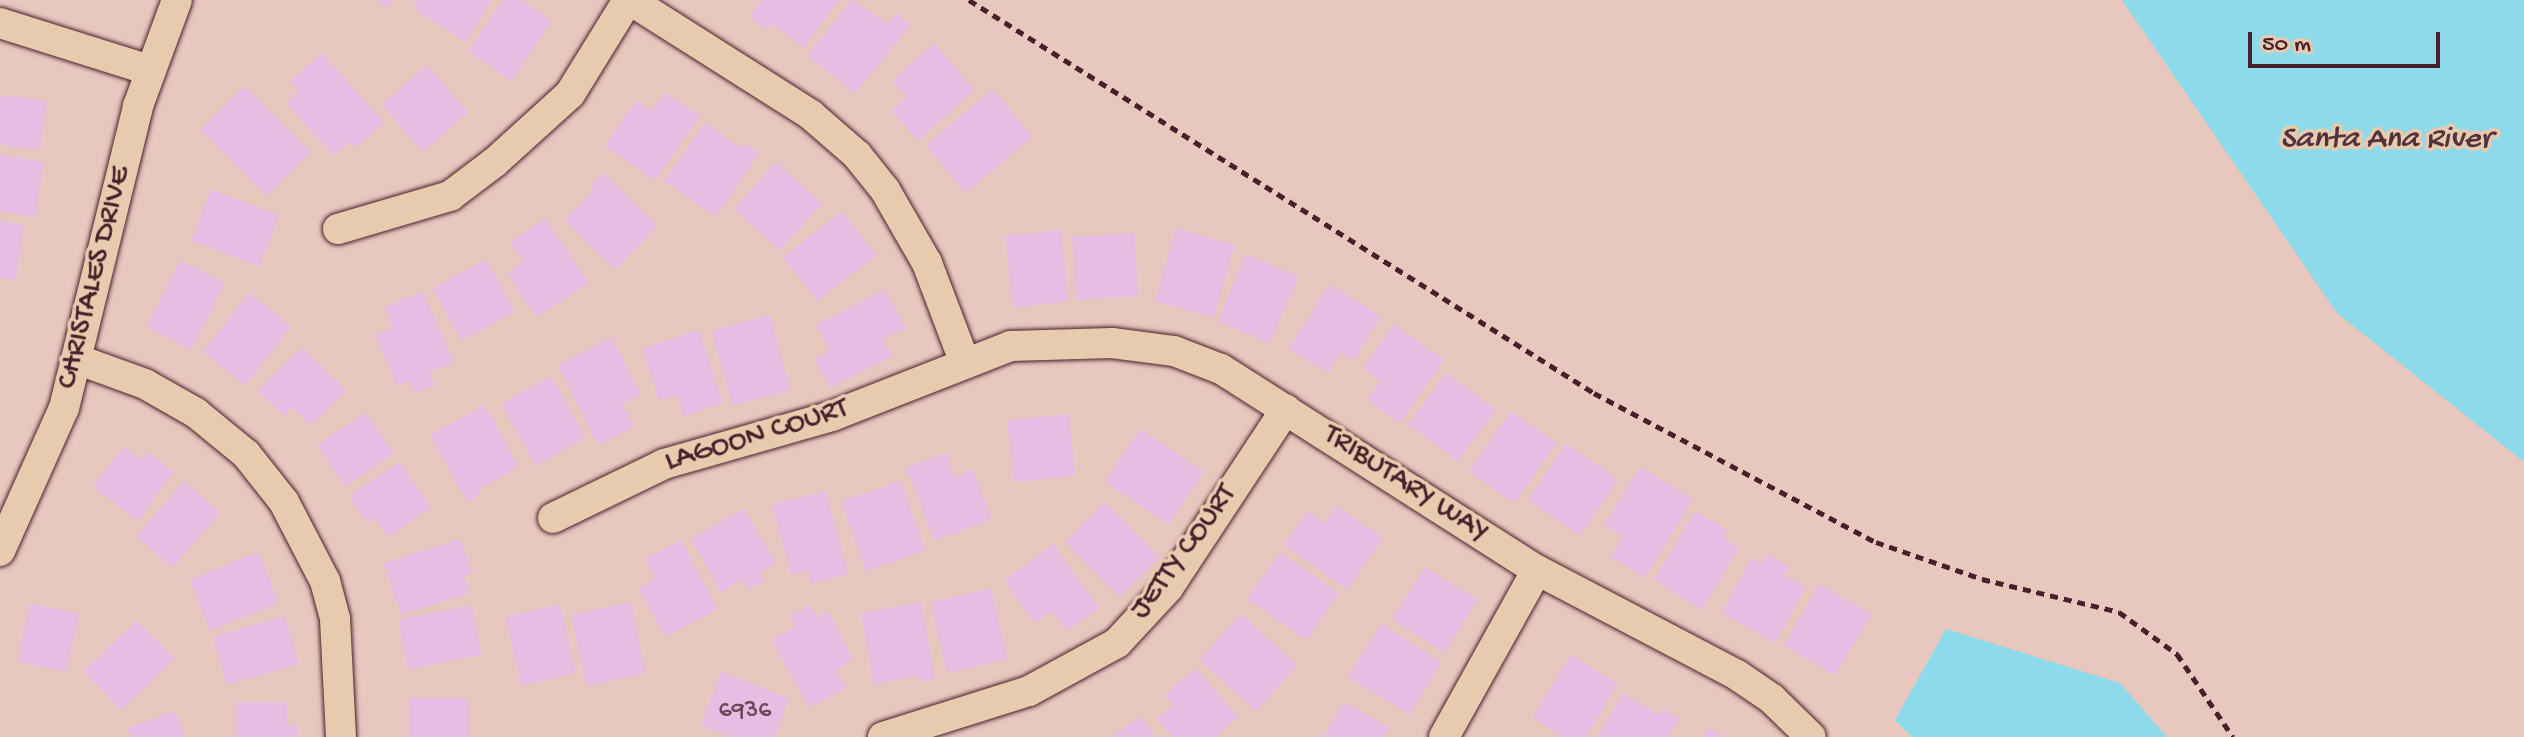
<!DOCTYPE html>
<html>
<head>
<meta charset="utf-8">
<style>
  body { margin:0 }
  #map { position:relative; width:2524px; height:737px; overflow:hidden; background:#e8c7bf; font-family:"Gochi Hand",sans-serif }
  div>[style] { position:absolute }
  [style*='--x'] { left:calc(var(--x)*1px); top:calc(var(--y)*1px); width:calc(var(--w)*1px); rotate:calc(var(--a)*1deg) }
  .water>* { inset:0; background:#8cdaea }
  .building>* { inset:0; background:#e7bde4; transform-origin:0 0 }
  .path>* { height:5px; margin-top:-2.5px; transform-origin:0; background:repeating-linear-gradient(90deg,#4a1f2b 0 8px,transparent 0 14px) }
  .roads { filter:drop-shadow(0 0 2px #4a1f2b) drop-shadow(0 0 2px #4a1f2b) }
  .minor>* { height:30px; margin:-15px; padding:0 15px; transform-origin:15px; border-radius:15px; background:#e8cbaf }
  span { translate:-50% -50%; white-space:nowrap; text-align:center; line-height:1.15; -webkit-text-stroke:7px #e8cbaf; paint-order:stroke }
  .number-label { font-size:26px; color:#714659 }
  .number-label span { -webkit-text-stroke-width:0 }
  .street-label { font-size:30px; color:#4a1f2b }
  .water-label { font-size:32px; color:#51323e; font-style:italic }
  .scale { position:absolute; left:2248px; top:32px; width:192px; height:36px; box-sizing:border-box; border:4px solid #4a1f2b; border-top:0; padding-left:10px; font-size:24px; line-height:28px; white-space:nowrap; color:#4a1f2b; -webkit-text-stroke:6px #e8cbaf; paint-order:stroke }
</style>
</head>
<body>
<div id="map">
  <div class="water">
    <div style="clip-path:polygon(2122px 0,2524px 0,2524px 462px,2337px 313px)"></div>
    <div style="clip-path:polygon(1946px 629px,2120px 683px,2167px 737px,1912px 737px,1895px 720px)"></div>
  </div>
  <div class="building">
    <div style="clip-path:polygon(376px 0,393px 0,387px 8px)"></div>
    <div style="clip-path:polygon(418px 0,492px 0,466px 42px,413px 8px)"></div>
    <div style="clip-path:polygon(503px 0,523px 0,552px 21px,511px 81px,468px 51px)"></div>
    <div style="clip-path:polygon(762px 0,839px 0,804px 48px,771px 23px,766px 30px,749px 17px)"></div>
    <div style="clip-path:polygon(852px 0,888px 24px,897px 13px,911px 25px,855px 94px,807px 55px)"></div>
    <div style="clip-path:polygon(934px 43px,975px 90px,918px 141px,891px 111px,907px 97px,892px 81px)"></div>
    <div style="clip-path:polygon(322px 53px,384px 123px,356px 148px,350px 142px,334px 156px,286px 103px,299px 91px,290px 81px)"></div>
    <div style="left:427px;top:65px;width:63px;height:60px;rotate:49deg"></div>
    <div style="left:244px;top:86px;width:94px;height:62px;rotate:45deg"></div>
    <div style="left:993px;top:89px;width:62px;height:88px;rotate:50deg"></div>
    <div style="clip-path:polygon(665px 92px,700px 116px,655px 181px,605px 146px,636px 100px,652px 111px)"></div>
    <div style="clip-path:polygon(0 95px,47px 101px,40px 150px,0 145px)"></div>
    <div style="clip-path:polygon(705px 123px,741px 148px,745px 143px,759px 153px,716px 217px,664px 181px)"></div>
    <div style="clip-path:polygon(0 155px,44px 162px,35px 217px,0 211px)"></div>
    <div style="left:776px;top:162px;width:62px;height:63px;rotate:42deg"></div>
    <div style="clip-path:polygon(603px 172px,658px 226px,615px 270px,565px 220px,594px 190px,590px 186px)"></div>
    <div style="left:211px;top:189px;width:73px;height:55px;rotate:21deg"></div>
    <div style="left:842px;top:211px;width:56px;height:75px;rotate:52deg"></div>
    <div style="clip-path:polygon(545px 218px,589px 283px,536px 317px,507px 273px,524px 262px,510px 242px)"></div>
    <div style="clip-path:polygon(0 221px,24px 224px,16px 280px,0 278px)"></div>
    <div style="left:1176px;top:228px;width:61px;height:76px;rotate:16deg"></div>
    <div style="left:1061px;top:230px;width:72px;height:56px;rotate:84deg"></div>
    <div style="left:1134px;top:233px;width:63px;height:62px;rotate:86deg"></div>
    <div style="left:1246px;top:254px;width:57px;height:73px;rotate:23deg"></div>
    <div style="left:486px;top:259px;width:60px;height:61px;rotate:61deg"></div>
    <div style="left:180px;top:260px;width:51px;height:75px;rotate:27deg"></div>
    <div style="clip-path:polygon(1329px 284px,1381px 316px,1354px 361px,1341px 353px,1328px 373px,1289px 349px)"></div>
    <div style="clip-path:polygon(885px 289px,906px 328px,883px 339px,892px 356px,830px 388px,814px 359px,829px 351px,816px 325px)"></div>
    <div style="clip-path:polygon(423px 291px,454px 362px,429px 373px,435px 385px,414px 394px,409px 381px,397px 386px,375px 335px,393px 328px,385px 307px)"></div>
    <div style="left:249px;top:293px;width:54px;height:75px;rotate:38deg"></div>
    <div style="left:770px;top:315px;width:78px;height:60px;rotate:75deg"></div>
    <div style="clip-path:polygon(1394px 324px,1444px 360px,1400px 423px,1367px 400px,1380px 381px,1363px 368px)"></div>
    <div style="clip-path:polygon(699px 330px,723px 403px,684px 416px,677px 395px,659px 401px,642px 348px)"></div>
    <div style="clip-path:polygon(612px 337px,641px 395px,622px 404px,634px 427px,598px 445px,558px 365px)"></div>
    <div style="clip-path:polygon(302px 347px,346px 390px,311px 426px,292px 407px,284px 416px,258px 391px)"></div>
    <div style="left:1446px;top:373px;width:62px;height:64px;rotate:36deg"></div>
    <div style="left:551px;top:376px;width:71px;height:57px;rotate:61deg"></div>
    <div style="clip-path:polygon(485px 405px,519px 467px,479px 489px,482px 493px,467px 502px,430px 435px)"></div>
    <div style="left:1511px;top:411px;width:56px;height:74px;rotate:35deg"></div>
    <div style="left:366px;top:412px;width:50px;height:59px;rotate:56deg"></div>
    <div style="left:1069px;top:414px;width:62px;height:62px;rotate:84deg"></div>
    <div style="left:1140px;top:429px;width:77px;height:63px;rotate:34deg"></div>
    <div style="left:1566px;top:444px;width:63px;height:68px;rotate:34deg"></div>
    <div style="clip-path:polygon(123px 447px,142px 460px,148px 452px,174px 472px,138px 521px,93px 487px)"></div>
    <div style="clip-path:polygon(946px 453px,955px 477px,973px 470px,992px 519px,935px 541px,906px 468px)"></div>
    <div style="clip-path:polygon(400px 462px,431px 508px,388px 537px,375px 518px,367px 523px,349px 496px)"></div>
    <div style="clip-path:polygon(1640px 467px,1693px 499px,1645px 578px,1611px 557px,1623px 536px,1604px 525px)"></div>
    <div style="left:184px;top:481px;width:48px;height:73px;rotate:41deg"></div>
    <div style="left:901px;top:481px;width:74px;height:63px;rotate:71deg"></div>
    <div style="clip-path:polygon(826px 491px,848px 574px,811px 584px,808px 570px,791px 575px,772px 505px)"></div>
    <div style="left:1105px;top:502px;width:78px;height:57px;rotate:45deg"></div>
    <div style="clip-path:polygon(1337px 506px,1383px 538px,1347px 590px,1284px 545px,1308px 511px,1325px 523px)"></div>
    <div style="clip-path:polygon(744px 508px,776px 563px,759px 573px,764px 581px,748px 590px,742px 580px,721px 592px,691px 539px)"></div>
    <div style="clip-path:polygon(1695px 511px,1728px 530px,1723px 538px,1739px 548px,1702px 610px,1654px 580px)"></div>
    <div style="clip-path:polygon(460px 539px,472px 573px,464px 576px,469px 593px,401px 615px,384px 563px)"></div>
    <div style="clip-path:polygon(681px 540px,718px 609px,665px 637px,638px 588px,655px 579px,645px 559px)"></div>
    <div style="clip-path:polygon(1053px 544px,1099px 608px,1066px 631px,1052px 611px,1035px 623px,1004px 580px)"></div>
    <div style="left:258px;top:552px;width:55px;height:74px;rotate:68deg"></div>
    <div style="left:1280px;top:552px;width:72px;height:57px;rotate:35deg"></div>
    <div style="clip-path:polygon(1768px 554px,1789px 566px,1784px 575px,1806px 587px,1775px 643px,1722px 613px,1751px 558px,1762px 564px)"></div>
    <div style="left:1425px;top:567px;width:62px;height:62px;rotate:32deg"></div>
    <div style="left:1819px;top:584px;width:60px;height:71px;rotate:30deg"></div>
    <div style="left:991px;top:588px;width:73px;height:62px;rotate:77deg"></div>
    <div style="left:631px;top:602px;width:73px;height:61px;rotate:78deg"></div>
    <div style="clip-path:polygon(921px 602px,935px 679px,919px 682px,918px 676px,874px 684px,861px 613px)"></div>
    <div style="left:30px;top:603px;width:50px;height:60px;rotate:12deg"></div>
    <div style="left:560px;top:604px;width:71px;height:56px;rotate:77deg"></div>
    <div style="left:472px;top:605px;width:51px;height:75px;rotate:79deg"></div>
    <div style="clip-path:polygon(810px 605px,817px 617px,828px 611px,854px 660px,836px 670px,846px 688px,809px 708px,772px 640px,795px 627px,790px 616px)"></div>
    <div style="left:1242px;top:614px;width:76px;height:62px;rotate:43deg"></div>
    <div style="left:285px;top:616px;width:50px;height:75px;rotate:74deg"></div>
    <div style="left:137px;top:620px;width:54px;height:74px;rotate:46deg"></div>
    <div style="left:1381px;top:624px;width:72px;height:62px;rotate:32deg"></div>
    <div style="clip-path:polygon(1571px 655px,1618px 684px,1586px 737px,1563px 737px,1532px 718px)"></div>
    <div style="clip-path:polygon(1196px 668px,1238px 717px,1215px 737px,1173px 737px,1157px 718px,1173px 705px,1164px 695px)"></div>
    <div style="clip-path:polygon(721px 672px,789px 698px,775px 737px,732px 737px,701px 725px)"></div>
    <div style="clip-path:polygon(1623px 693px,1660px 715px,1663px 709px,1680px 718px,1669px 737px,1597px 737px)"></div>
    <div style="left:409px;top:698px;width:60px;height:39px"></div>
    <div style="clip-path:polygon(236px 702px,287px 702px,287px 726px,298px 725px,298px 737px,236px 737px)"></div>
    <div style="clip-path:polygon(1344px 702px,1390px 728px,1384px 737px,1324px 737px)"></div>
    <div style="clip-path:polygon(175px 711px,185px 737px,131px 737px,128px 728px)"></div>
    <div style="clip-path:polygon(1142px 716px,1155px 737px,1110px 737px)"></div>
    <div style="clip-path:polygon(1710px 727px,1723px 737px,1702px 737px)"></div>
  </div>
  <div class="path">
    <div style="--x:969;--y:0;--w:738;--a:32.16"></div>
    <div style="--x:1594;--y:393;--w:319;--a:27.9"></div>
    <div style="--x:1876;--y:542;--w:112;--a:19.2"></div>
    <div style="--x:1982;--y:579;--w:141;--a:13.5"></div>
    <div style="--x:2119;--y:612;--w:72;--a:35.9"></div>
    <div style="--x:2177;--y:654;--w:100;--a:56"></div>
  </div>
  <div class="roads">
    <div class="minor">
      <div style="--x:630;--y:0;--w:214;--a:32.4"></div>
      <div style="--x:811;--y:115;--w:61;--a:41"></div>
      <div style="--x:857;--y:155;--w:45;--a:51.3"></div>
      <div style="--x:885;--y:190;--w:84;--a:60.1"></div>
      <div style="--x:927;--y:263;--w:107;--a:69.2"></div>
      <div style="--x:0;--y:23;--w:156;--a:17.5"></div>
      <div style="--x:338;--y:229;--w:117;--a:-16.4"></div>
      <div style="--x:450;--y:196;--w:56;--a:-37.1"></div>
      <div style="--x:495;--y:162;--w:101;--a:-42.2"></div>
      <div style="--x:570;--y:94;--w:110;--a:-58.3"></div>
      <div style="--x:79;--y:360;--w:70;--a:20"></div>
      <div style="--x:145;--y:384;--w:59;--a:29.6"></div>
      <div style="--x:196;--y:413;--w:65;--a:39.4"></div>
      <div style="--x:246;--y:454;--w:61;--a:51.6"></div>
      <div style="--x:284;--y:502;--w:89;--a:62.6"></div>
      <div style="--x:325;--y:581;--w:39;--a:75"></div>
      <div style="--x:335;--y:619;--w:118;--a:87.1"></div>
      <div style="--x:553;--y:518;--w:123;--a:-25.9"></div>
      <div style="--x:664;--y:464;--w:175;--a:-15.9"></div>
      <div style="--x:832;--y:416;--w:192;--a:-21.4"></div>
      <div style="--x:1011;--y:346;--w:101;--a:-1.7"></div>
      <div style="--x:1112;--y:343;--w:63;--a:7.4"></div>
      <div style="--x:1174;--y:351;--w:50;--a:21"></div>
      <div style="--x:1221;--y:369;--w:375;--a:32.5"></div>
      <div style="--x:1537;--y:570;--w:226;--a:27.7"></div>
      <div style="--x:1737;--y:675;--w:42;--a:34.4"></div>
      <div style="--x:1772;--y:699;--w:54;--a:44.3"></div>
      <div style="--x:0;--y:551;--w:157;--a:-65.9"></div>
      <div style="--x:64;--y:408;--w:311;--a:-76.2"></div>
      <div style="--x:138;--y:106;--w:113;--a:-69.8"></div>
      <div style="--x:883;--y:737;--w:153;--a:-17.5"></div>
      <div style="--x:1029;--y:691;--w:100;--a:-28.6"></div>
      <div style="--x:1117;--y:643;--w:75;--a:-47.2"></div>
      <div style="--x:1168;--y:588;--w:214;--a:-56.6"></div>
      <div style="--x:1444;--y:737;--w:191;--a:-60.9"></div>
    </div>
  </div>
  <div class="number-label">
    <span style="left:745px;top:712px">6936</span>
  </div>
  <div class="street-label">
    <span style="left:96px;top:278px;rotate:-76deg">CHRISTALES DRIVE</span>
    <span style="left:757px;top:437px;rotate:-17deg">LAGOON COURT</span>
    <span style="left:1405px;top:485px;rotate:33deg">TRIBUTARY WAY</span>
    <span style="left:1185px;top:553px;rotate:-54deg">JETTY COURT</span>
  </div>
  <div class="water-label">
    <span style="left:2386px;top:140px">Santa Ana River</span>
  </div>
  <div class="scale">50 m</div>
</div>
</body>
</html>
